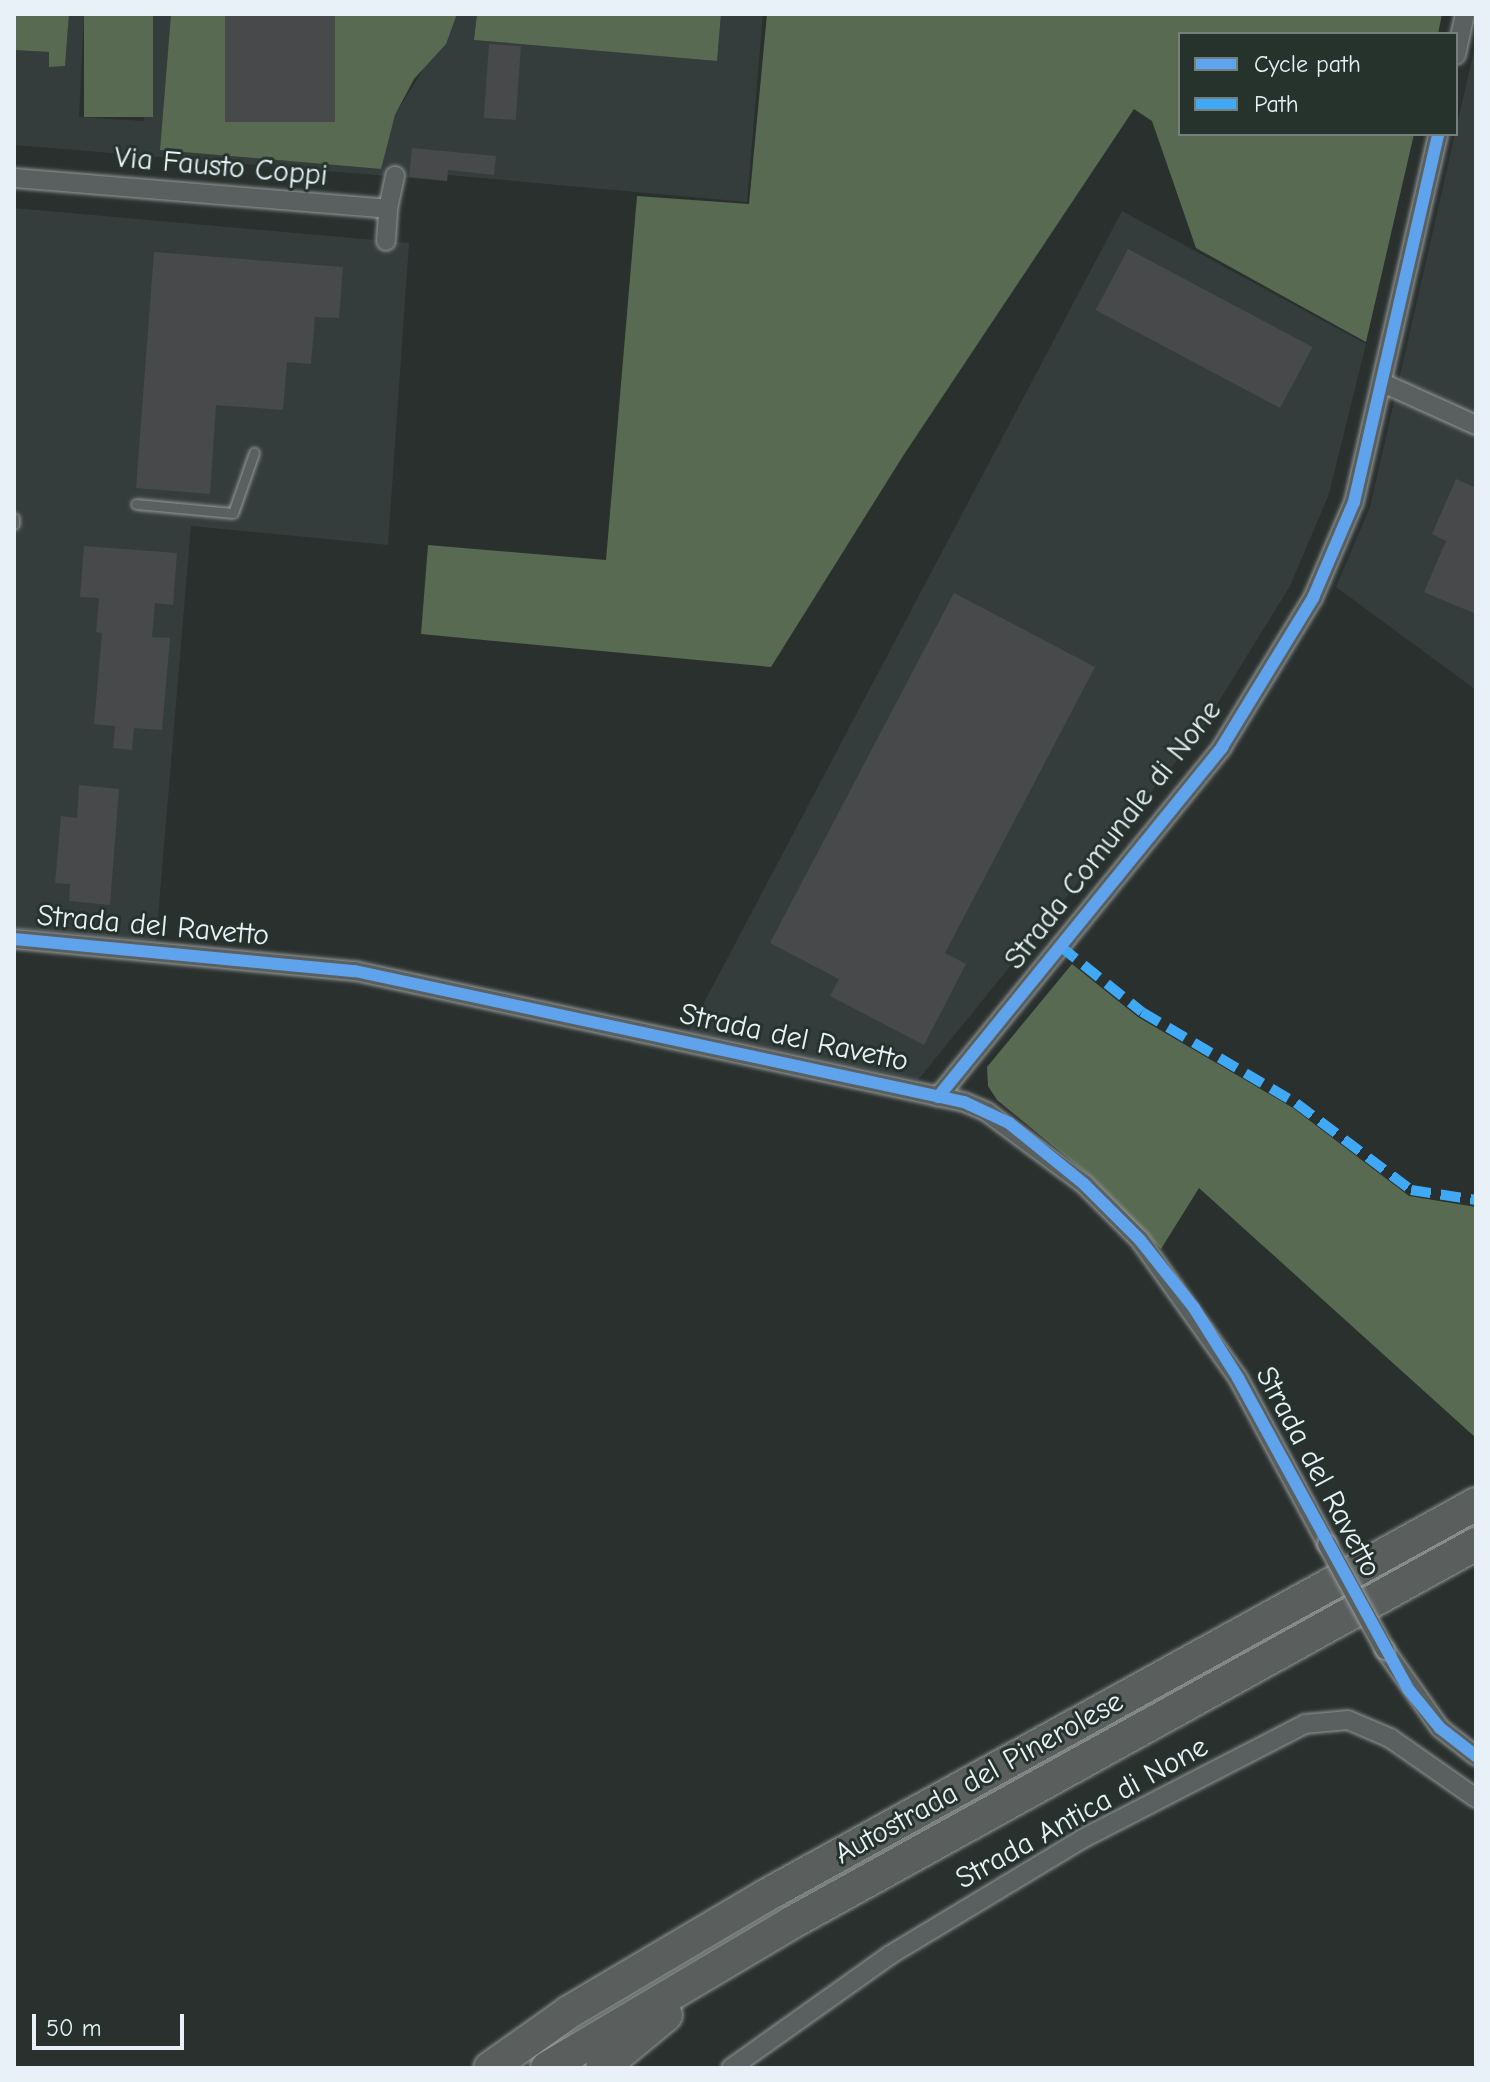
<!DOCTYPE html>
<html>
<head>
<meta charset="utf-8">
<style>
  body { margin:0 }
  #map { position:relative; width:1490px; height:2082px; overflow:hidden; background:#29302d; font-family:"Comic Neue",sans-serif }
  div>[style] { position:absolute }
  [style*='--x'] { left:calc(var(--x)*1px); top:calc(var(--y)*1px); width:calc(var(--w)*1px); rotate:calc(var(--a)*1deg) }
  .built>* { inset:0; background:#353d3c }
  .green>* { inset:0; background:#586a51; transform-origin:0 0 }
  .building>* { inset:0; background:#47494a; transform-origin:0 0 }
  .roads { filter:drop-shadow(0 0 2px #959a9a) drop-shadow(0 0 2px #959a9a) }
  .lane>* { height:9px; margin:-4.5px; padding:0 4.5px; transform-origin:4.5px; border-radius:4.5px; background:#5a6060 }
  .street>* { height:18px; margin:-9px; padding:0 9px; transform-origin:9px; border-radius:9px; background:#5a6060 }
  .highway>* { height:32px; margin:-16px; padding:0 16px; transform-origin:16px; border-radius:16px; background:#5a5e5c }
  .bridges { filter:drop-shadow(0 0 2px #959a9a) drop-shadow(0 0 2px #959a9a) }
  .street-bridge>* { height:18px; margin:-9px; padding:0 9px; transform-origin:9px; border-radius:9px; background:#5a6060 }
  .quiet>* { height:10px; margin-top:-5px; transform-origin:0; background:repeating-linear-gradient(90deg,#3fa9f5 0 20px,transparent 0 30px) }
  .cycleway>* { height:12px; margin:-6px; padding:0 6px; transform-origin:6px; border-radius:6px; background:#60a3ed }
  span { translate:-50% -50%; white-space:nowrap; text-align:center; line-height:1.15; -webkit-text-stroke:6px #26332d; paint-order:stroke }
  .street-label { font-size:30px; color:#e8f1f8 }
  .frame { position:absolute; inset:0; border:16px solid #e8f1f8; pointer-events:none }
  .legend { position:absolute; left:1178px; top:32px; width:280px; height:104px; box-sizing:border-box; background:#26332d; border:2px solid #747f7e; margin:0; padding:10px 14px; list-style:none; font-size:24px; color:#e8f1f8 }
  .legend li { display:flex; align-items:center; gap:16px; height:40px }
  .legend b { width:40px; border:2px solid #747f7e }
  .scale { position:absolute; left:32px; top:2014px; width:152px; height:36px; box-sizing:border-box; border:4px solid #e8f1f8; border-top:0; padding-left:10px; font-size:24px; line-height:28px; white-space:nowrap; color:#e8f1f8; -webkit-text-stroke:6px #26332d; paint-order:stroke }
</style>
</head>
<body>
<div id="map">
  <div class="built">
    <div style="clip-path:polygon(69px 14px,84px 14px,79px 117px,144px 121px,153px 14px,171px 14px,160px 150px,380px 169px,395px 115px,457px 14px,477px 14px,474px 40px,717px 61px,721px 14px,763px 14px,747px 202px,448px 175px,447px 181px,14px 145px,14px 50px,49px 52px,65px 66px)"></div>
    <div style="clip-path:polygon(1476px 42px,1476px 690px,1336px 587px,1370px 507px)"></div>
    <div style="clip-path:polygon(14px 208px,409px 243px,388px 545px,191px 526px,156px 941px,14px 928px)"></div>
    <div style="clip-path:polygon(1122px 211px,1366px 344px,1329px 494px,1290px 586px,1200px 732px,918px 1080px,689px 1031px)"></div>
  </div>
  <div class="green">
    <div style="clip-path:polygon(14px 14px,69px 14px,65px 66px,49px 67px,49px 52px,14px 50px)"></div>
    <div style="left:84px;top:14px;width:69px;height:103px"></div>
    <div style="clip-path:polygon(171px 14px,457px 14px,446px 44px,414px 79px,395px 115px,381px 169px,160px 150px)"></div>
    <div style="clip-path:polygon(477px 14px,721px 14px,717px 61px,474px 40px)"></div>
    <div style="clip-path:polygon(767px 14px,1442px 14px,1438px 34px,1180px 34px,1180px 134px,1414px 134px,1366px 342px,1196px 248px,1152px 121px,1134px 109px,903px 456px,771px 667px,421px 634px,428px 545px,606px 560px,637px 196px,749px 204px)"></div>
    <div style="clip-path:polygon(1072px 964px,1138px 1017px,1293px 1108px,1409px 1196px,1476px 1207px,1476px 1438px,1199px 1188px,1161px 1249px,1091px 1177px,997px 1100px,988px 1086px,987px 1067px)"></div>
  </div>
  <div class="building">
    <div style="left:225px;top:14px;width:110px;height:108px"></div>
    <div style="left:489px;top:44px;width:32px;height:74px;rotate:4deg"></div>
    <div style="clip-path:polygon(412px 148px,496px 156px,494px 175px,448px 170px,447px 181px,409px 177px)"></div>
    <div style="left:1128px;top:249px;width:209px;height:69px;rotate:28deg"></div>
    <div style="clip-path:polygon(154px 252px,343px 267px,339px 318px,315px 317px,311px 364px,287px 362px,283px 410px,216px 405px,210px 494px,136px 488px)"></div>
    <div style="clip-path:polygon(1456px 479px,1476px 488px,1476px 614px,1424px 592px,1446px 541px,1432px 534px)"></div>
    <div style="clip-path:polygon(84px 546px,177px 553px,173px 605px,155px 603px,152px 637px,170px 638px,162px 730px,134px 728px,132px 750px,113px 748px,115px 726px,94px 724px,102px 633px,96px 632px,99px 598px,80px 597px)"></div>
    <div style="clip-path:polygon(954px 593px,1095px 667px,945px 953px,966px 964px,924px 1045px,830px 996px,839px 979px,770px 943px)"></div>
    <div style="clip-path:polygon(79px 785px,119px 789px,110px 905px,69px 901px,70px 884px,55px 883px,61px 816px,77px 818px)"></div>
  </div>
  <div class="roads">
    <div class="lane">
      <div style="--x:136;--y:504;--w:97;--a:5.3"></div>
      <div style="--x:233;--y:513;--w:64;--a:-70.7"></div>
      <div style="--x:14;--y:518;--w:6;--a:90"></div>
    </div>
    <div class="street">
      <div style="--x:1456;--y:55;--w:42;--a:-77.6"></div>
      <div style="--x:14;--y:178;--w:375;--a:4.7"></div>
      <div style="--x:388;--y:209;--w:34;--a:-78"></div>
      <div style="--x:386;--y:241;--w:32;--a:-86"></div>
      <div style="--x:1383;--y:383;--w:102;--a:24.3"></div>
      <div style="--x:14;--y:939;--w:342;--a:5.4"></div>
      <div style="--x:355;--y:971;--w:623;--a:12.14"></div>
      <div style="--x:964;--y:1102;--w:25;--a:23"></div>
      <div style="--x:987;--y:1112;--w:121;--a:36.6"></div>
      <div style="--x:1084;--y:1184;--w:79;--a:45"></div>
      <div style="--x:1140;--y:1240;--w:169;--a:54.6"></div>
      <div style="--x:1238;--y:1378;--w:188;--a:61.8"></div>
      <div style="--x:938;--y:1097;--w:451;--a:-50.9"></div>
      <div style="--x:1222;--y:747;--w:175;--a:-58.6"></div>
      <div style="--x:1313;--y:598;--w:104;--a:-66.9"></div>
      <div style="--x:1354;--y:502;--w:377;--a:-77.1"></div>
      <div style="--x:1385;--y:1650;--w:95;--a:54.8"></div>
      <div style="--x:1440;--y:1728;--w:46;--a:37.9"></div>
      <div style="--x:731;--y:2068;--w:195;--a:-35.4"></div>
      <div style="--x:890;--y:1955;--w:224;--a:-31.1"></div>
      <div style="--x:1082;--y:1839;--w:251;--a:-27.3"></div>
      <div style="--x:1305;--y:1724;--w:43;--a:-5.3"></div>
      <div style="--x:1348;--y:1720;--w:46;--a:23.2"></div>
      <div style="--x:1390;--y:1738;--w:105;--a:34.9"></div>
    </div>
    <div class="highway">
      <div style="--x:490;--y:2068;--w:97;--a:-35.3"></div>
      <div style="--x:569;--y:2012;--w:228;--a:-30.6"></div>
      <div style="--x:765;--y:1896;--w:812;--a:-28.87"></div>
      <div style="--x:547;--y:2068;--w:284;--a:-30.7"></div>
      <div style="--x:791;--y:1923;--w:783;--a:-28.96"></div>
      <div style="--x:602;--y:2068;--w:83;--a:-39.6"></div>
    </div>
  </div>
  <div class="bridges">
    <div class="street-bridge">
      <div style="--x:1327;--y:1544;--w:121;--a:61.3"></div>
    </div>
  </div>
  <div class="quiet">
    <div style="--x:1060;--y:946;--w:105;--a:38.8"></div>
    <div style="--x:1142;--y:1012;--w:179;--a:30.6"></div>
    <div style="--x:1296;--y:1103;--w:144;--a:37.1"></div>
    <div style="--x:1411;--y:1190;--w:66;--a:8.7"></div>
  </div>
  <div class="cycleway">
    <div style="--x:14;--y:939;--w:342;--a:5.4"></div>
    <div style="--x:355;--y:971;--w:623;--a:12.14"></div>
    <div style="--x:964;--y:1102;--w:50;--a:25"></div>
    <div style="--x:1009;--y:1123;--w:97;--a:39.1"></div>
    <div style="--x:1084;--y:1184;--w:79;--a:45"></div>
    <div style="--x:1140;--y:1240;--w:87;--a:51.5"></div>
    <div style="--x:1194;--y:1308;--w:83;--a:57.8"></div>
    <div style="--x:1238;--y:1378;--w:356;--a:61.3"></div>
    <div style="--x:1409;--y:1690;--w:49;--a:50.8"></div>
    <div style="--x:1440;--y:1728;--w:46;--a:37.9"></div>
    <div style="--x:938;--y:1097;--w:451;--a:-50.9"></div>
    <div style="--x:1222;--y:747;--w:175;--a:-58.6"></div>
    <div style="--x:1313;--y:598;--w:104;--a:-66.9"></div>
    <div style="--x:1354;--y:502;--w:377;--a:-77.1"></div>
  </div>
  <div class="street-label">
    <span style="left:221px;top:167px;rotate:5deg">Via Fausto Coppi</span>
    <span style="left:1113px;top:835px;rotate:-52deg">Strada Comunale di None</span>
    <span style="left:153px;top:926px;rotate:5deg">Strada del Ravetto</span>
    <span style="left:794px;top:1038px;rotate:12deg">Strada del Ravetto</span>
    <span style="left:1318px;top:1472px;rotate:62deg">Strada del Ravetto</span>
    <span style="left:979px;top:1778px;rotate:-29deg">Autostrada del Pinerolese</span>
    <span style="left:1082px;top:1813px;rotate:-29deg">Strada Antica di None</span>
  </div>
  <div class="frame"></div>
  <ul class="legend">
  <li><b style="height:10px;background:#60a3ed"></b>Cycle path</li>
  <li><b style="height:10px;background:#3fa9f5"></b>Path</li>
  </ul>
  <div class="scale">50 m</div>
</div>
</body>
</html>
